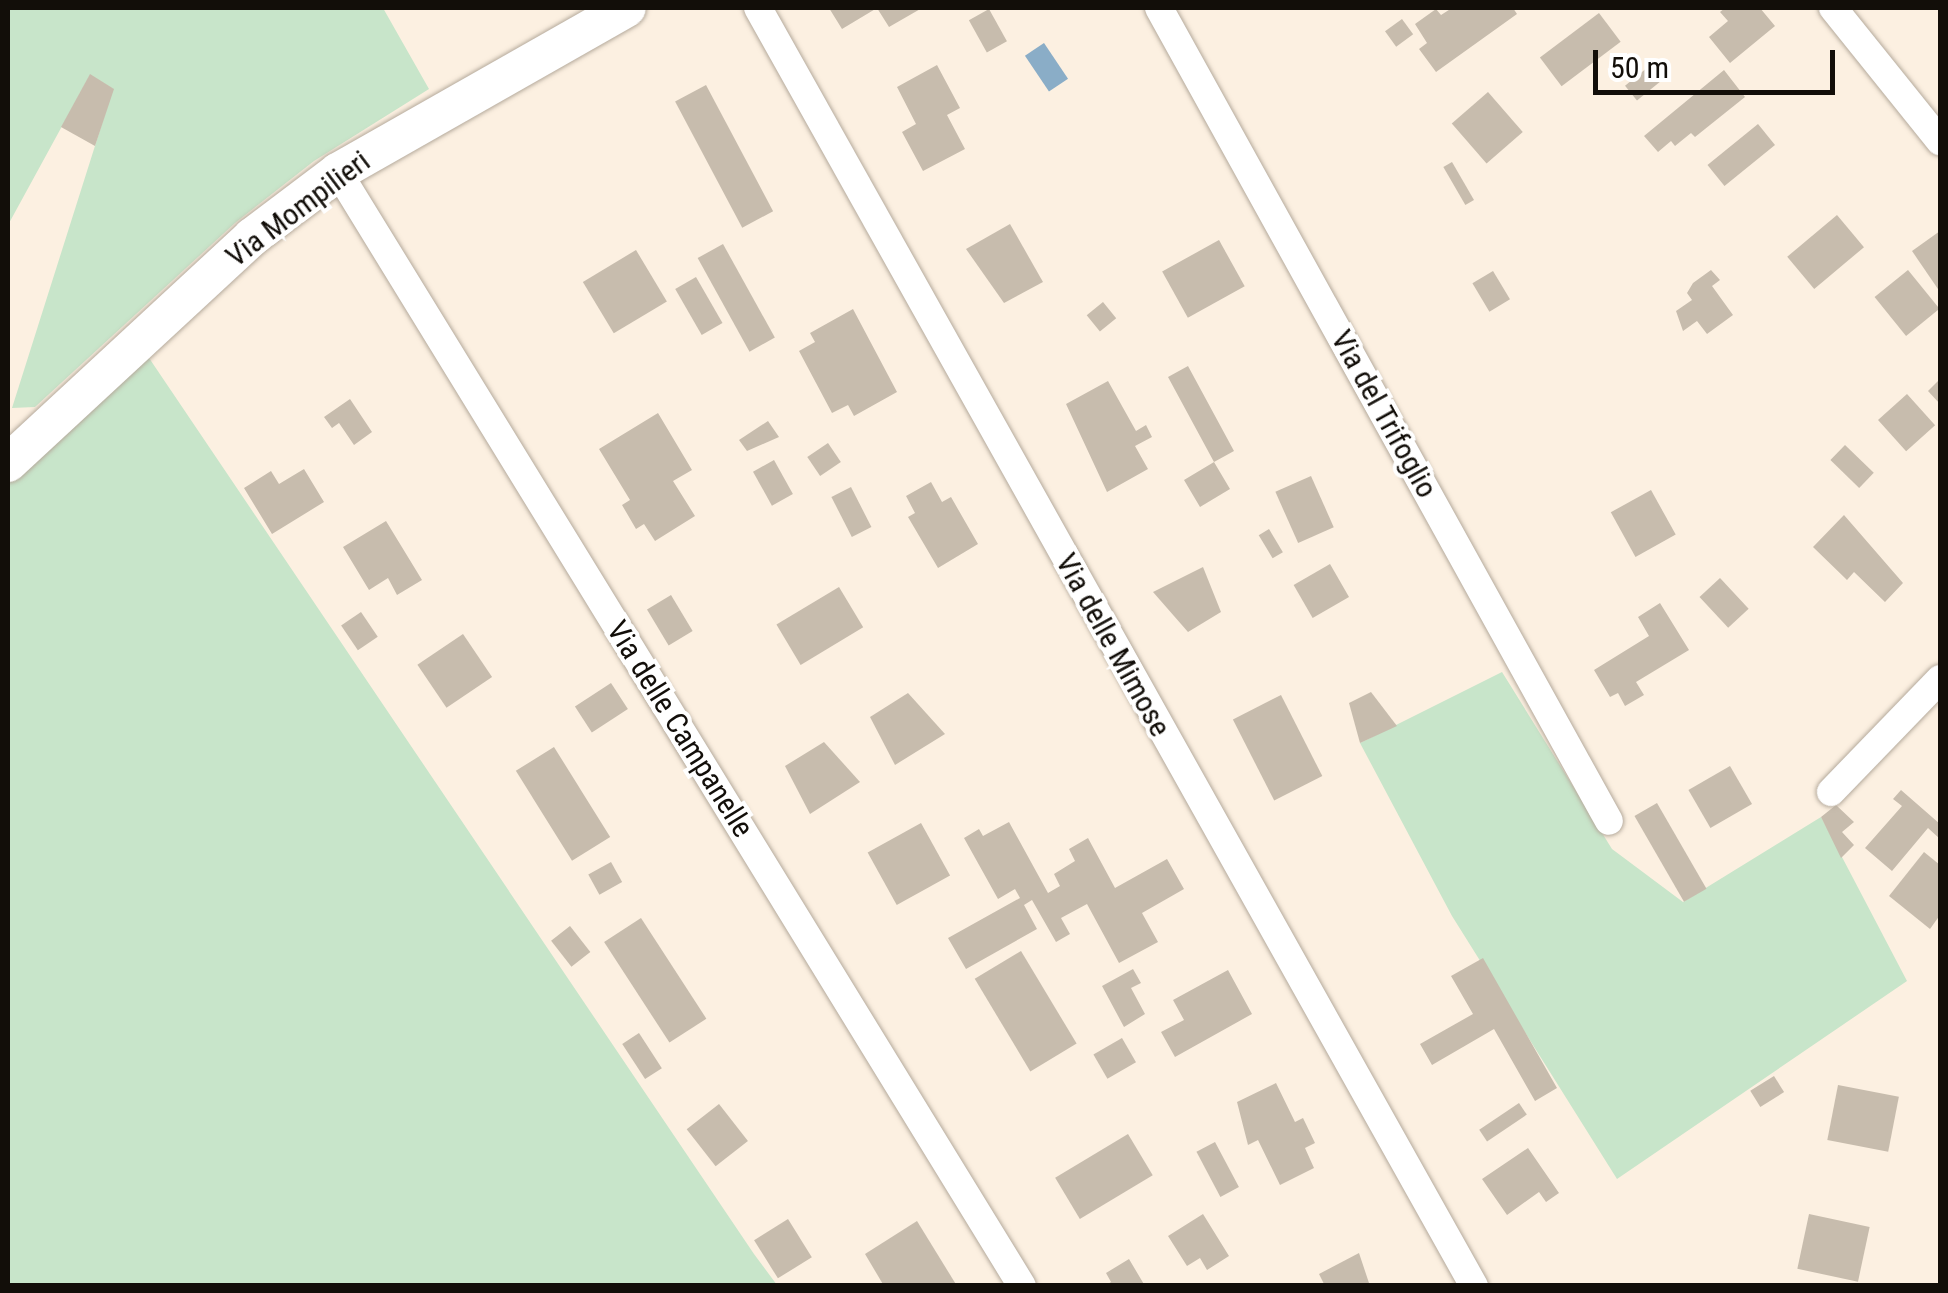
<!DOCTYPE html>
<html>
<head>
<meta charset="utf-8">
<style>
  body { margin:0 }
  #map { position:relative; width:1948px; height:1293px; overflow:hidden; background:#fcf0e1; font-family:"Roboto Condensed",sans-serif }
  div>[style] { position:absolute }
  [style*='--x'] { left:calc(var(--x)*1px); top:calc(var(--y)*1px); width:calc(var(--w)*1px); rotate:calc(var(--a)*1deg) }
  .green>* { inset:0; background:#c8e5ca }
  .water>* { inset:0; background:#8aadc7; transform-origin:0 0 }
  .building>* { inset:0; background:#c7bcad; transform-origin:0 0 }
  .roads { filter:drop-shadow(0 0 2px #b5aa9c) drop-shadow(0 0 2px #b5aa9c) }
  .street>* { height:28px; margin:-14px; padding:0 14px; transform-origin:14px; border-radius:14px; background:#fff }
  .secondary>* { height:38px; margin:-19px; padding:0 19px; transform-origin:19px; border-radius:19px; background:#fff }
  span { translate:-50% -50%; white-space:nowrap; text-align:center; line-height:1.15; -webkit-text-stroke:8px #fff; paint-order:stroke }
  .street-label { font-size:30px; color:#120e09 }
  .frame { position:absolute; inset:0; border:10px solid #120e09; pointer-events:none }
  .scale { position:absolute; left:1593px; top:50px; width:242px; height:45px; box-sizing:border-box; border:5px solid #120e09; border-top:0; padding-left:12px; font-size:30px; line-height:35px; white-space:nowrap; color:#120e09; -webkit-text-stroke:8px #fff; paint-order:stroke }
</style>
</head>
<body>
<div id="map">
  <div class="green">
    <div style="clip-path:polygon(8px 8px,383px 8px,429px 89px,314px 161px,235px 223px,35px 407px,12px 408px,113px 89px,90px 75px,8px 225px)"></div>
    <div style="clip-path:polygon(145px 352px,754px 1254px,777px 1285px,8px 1286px,8px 479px)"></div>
    <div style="clip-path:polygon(1502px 672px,1612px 849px,1683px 902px,1821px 817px,1907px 981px,1617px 1179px,1452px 916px,1360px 743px)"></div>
  </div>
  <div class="water">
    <div style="left:1044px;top:43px;width:43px;height:23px;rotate:56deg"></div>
  </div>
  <div class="building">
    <div style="clip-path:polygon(829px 8px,922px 8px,889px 27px,877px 8px,842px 29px)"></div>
    <div style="clip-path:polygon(1452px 8px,1513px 8px,1517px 14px,1436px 72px,1419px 49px,1427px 43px,1415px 24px,1436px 9px,1441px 15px)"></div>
    <div style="clip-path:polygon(1725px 8px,1760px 8px,1775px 26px,1730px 63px,1709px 37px,1728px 21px,1720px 12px)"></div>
    <div style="left:989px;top:9px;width:37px;height:23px;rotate:61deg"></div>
    <div style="left:1599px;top:13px;width:36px;height:74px;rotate:53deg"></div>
    <div style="left:1402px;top:19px;width:19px;height:21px;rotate:54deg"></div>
    <div style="left:1653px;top:63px;width:19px;height:36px;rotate:51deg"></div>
    <div style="clip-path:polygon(937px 65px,960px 108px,947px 115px,965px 149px,923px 171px,902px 132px,916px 124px,897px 87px)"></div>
    <div style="clip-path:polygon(1724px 70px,1745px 97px,1695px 137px,1691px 133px,1675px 146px,1671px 141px,1658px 152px,1644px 136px)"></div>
    <div style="clip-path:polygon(90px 74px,114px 89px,95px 146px,61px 127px)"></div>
    <div style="left:706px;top:85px;width:143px;height:35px;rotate:62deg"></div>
    <div style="left:1488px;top:92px;width:53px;height:48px;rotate:49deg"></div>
    <div style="left:1758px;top:124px;width:27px;height:65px;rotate:51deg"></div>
    <div style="left:1452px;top:162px;width:44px;height:10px;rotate:60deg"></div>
    <div style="left:1837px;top:215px;width:42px;height:65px;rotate:50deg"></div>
    <div style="clip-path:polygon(1010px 224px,1043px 282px,1004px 303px,966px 249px)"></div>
    <div style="clip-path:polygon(1940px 231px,1940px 292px,1912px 251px)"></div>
    <div style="left:1219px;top:240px;width:53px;height:65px;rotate:61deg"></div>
    <div style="left:723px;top:244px;width:107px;height:29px;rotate:61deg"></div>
    <div style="left:636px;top:250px;width:60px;height:62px;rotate:59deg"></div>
    <div style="clip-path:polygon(1711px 270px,1720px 280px,1712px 286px,1733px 315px,1707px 334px,1697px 321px,1683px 331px,1676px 311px,1692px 300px,1687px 293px,1693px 283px)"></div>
    <div style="left:1908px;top:270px;width:50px;height:43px;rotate:51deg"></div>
    <div style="left:1493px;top:271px;width:33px;height:24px;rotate:59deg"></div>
    <div style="left:696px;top:277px;width:53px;height:24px;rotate:60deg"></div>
    <div style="left:1103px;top:302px;width:21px;height:21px;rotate:51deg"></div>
    <div style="clip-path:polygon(853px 309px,897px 392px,854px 416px,848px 405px,832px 413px,799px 351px,815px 342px,810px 333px)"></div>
    <div style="clip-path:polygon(1188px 366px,1234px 451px,1214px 462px,1230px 489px,1200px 507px,1184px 480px,1214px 462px,1168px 377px)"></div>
    <div style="clip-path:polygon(1940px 379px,1940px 404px,1928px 391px)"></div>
    <div style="clip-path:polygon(1108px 381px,1136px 431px,1146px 425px,1152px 437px,1135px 446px,1148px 469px,1107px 492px,1066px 404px)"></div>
    <div style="left:1907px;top:394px;width:42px;height:39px;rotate:48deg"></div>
    <div style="clip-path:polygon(350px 399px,372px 432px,354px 445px,339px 423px,332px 428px,324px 417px)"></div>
    <div style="clip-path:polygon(658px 413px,692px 470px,673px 481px,695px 516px,655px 541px,644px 524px,636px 529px,622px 505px,630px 500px,599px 449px)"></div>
    <div style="clip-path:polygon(768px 421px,779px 437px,747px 451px,739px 440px)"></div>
    <div style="left:828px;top:443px;width:23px;height:25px;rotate:56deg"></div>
    <div style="left:1845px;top:445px;width:40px;height:21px;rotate:44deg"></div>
    <div style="left:774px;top:460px;width:39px;height:24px;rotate:61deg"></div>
    <div style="clip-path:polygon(304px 469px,324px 502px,272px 534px,244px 488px,271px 471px,279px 484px)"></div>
    <div style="left:1311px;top:476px;width:56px;height:39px;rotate:66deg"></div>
    <div style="clip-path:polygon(931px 482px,942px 502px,951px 497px,978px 544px,938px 568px,908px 517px,915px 513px,906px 496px)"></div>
    <div style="left:851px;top:487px;width:45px;height:22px;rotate:63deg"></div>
    <div style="left:1651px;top:490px;width:51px;height:46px;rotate:61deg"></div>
    <div style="clip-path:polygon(1844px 515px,1903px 583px,1885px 602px,1854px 572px,1847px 580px,1813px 547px)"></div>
    <div style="clip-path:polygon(386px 521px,422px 580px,397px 595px,388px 578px,369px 590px,343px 547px)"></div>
    <div style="left:1269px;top:529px;width:27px;height:12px;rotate:59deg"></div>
    <div style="left:1330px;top:564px;width:38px;height:42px;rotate:60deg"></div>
    <div style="clip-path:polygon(1203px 567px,1221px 612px,1188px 632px,1153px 592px)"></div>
    <div style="left:1720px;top:578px;width:42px;height:28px;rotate:47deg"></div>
    <div style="left:839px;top:587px;width:47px;height:73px;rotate:59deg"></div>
    <div style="left:671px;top:595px;width:42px;height:28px;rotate:59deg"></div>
    <div style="clip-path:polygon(1660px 603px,1689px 650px,1636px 682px,1644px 695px,1625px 706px,1618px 693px,1610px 697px,1594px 670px,1649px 636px,1638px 617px)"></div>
    <div style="left:361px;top:612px;width:30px;height:24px;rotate:56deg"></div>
    <div style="left:463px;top:634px;width:52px;height:55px;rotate:56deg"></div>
    <div style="left:611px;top:683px;width:31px;height:43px;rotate:57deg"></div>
    <div style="clip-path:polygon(1371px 692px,1397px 726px,1360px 743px,1349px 703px)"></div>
    <div style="clip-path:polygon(908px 693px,945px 734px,895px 765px,870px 717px)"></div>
    <div style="left:1281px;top:695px;width:91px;height:54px;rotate:63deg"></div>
    <div style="clip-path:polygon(824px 742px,860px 782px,810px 814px,785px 766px)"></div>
    <div style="left:554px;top:747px;width:106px;height:45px;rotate:58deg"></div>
    <div style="left:1730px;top:766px;width:44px;height:48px;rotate:60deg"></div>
    <div style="clip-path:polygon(1901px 790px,1940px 824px,1940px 839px,1928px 828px,1892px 871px,1865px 848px,1902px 806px,1893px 799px)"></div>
    <div style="left:1657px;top:803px;width:99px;height:26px;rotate:60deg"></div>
    <div style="clip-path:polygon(1836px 805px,1854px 822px,1842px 832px,1854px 845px,1841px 858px,1821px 817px)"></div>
    <div style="clip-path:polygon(1009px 822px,1048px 893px,1060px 886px,1054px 874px,1075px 861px,1069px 849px,1088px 838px,1115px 888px,1167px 859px,1184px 889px,1142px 913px,1158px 942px,1119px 963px,1087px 904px,1061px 918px,1070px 934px,1056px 942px,1032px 900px,1024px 905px,1037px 929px,966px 969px,948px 938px,1020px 898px,1015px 889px,998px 899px,964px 838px,979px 829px,983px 836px)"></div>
    <div style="left:921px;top:823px;width:60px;height:61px;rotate:61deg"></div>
    <div style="clip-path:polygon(1924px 852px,1940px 865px,1940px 915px,1930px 929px,1889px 896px)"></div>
    <div style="left:611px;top:862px;width:23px;height:26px;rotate:61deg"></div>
    <div style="left:641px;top:918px;width:120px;height:44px;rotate:57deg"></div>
    <div style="left:570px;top:926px;width:33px;height:24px;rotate:52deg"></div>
    <div style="left:1021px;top:951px;width:108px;height:54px;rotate:59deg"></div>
    <div style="clip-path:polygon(1483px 958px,1557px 1088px,1535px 1101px,1494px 1029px,1432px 1065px,1420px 1044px,1473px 1014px,1451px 976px)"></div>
    <div style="clip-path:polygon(1133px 969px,1141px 983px,1131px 988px,1145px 1014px,1124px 1027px,1102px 986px)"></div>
    <div style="clip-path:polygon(1228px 970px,1252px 1014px,1175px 1057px,1161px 1032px,1184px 1020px,1173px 1000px)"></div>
    <div style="left:639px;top:1033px;width:42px;height:20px;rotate:57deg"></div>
    <div style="left:1122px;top:1038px;width:28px;height:33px;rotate:60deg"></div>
    <div style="left:1774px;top:1076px;width:19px;height:28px;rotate:58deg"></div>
    <div style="clip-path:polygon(1276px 1083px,1295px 1122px,1303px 1118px,1315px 1143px,1305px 1148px,1314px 1168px,1280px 1185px,1258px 1140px,1248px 1145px,1237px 1102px)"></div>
    <div style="left:1838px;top:1085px;width:62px;height:56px;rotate:11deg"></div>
    <div style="left:1519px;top:1103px;width:14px;height:48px;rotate:56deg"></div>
    <div style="left:719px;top:1104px;width:47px;height:41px;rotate:52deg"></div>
    <div style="left:1128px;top:1134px;width:48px;height:85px;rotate:59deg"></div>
    <div style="left:1215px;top:1142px;width:51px;height:21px;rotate:62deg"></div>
    <div style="clip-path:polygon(1528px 1148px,1559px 1193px,1546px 1202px,1539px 1192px,1507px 1215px,1482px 1179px)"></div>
    <div style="clip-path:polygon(1203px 1214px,1229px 1256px,1207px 1270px,1200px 1258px,1187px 1266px,1168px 1236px)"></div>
    <div style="left:1809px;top:1214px;width:62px;height:56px;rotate:12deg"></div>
    <div style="left:788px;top:1219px;width:45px;height:40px;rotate:58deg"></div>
    <div style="clip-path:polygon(917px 1221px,957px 1286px,884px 1286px,865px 1254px)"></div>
    <div style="clip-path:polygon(1359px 1253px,1370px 1286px,1325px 1286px,1319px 1274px)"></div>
    <div style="clip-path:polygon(1129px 1259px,1145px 1286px,1105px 1286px,1111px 1282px,1106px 1273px)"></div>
  </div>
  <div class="roads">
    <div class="street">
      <div style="--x:758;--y:8;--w:1465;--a:60.74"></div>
      <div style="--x:1159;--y:8;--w:929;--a:61.04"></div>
      <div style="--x:1833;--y:8;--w:171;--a:51.2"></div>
      <div style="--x:338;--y:172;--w:1307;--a:58.45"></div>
      <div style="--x:1831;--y:792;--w:157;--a:-46"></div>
    </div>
    <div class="secondary">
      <div style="--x:8;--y:463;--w:333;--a:-42.8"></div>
      <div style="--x:252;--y:237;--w:108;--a:-37.1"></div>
      <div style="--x:338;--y:172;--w:332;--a:-29.6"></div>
    </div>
  </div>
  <div class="street-label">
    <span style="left:298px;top:209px;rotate:-37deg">Via Mompilieri</span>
    <span style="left:1384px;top:414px;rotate:61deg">Via del Trifoglio</span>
    <span style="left:1113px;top:645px;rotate:61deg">Via delle Mimose</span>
    <span style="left:680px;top:729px;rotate:58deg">Via delle Campanelle</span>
  </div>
  <div class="frame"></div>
  <div class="scale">50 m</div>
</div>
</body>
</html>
